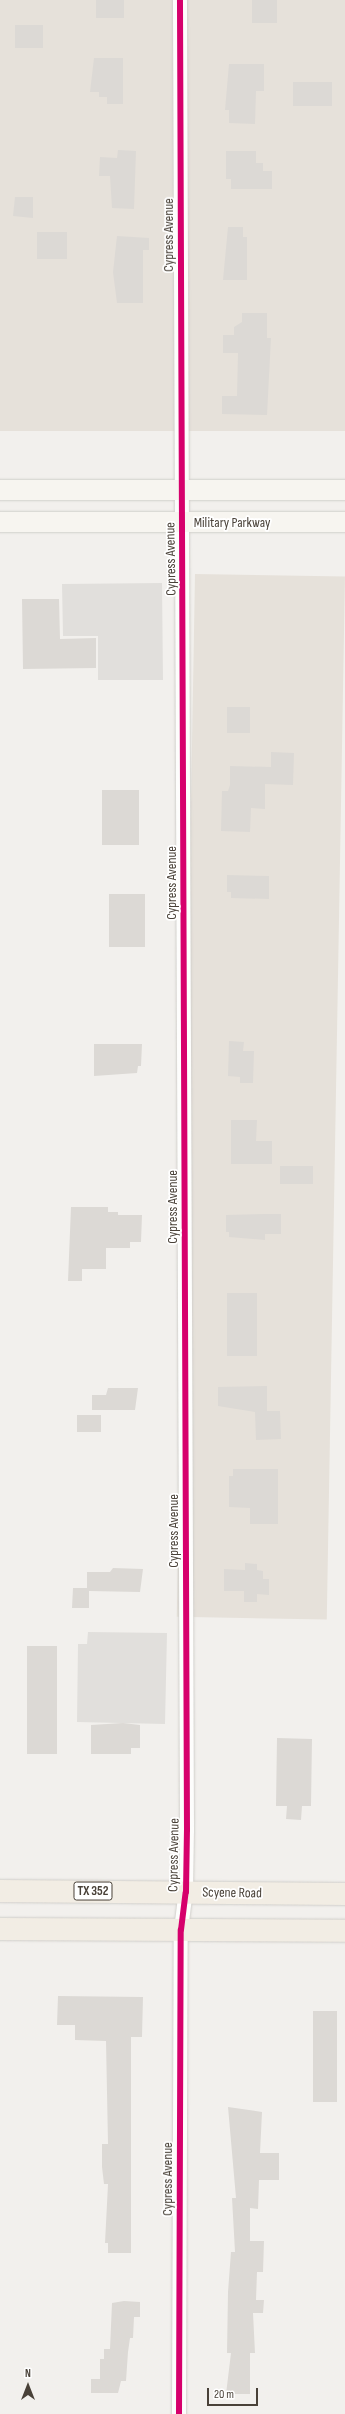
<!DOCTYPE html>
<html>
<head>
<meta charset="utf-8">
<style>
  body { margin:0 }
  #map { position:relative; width:345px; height:2414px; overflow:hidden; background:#f2f0ed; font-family:"Sofia Sans Condensed",sans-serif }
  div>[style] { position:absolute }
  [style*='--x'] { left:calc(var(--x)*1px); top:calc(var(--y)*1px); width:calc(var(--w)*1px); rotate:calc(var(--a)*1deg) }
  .residential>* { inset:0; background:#e6e1da; transform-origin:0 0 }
  .parking>* { inset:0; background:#e1dfdc }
  .building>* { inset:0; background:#dcd9d5; transform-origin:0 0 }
  .roads { filter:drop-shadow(0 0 1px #d0ceca) drop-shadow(0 0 1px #d0ceca) }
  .street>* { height:14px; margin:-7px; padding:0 7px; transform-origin:7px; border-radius:7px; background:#fdfdfc }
  .secondary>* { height:20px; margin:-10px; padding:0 10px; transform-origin:10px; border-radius:10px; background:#f7f5f0 }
  .primary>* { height:22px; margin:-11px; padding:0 11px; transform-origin:11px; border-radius:11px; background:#f2ede4 }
  .cycleway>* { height:6px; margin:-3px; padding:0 3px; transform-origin:3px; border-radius:3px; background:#d6006c }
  span { translate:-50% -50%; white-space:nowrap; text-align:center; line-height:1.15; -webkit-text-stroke:3.5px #fff; paint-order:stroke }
  .shield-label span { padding:1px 3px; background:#fff; border:1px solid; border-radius:3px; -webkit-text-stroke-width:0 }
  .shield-label { font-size:13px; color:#494138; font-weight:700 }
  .street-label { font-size:14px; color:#494138 }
  .north { position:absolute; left:8px; top:2366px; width:40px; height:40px; -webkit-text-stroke:3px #fff; paint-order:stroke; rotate:0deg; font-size:11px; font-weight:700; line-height:16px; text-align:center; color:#494138 }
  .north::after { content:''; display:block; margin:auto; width:14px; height:18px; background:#494138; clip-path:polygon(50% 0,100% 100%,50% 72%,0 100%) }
  .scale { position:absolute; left:207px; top:2388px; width:51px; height:18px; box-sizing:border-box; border:2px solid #494138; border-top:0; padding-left:5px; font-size:12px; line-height:14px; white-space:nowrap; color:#494138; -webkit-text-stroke:3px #fff; paint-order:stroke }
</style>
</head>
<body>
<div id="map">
  <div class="residential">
    <div style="left:0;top:0;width:345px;height:431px"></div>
    <div style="left:195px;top:574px;width:150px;height:1043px;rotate:1deg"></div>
  </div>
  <div class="parking">
    <div style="clip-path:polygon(162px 583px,163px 680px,98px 680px,98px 636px,63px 636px,62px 584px)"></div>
    <div style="clip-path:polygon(88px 1632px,167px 1633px,165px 1724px,77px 1722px,78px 1644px,87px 1644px)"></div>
  </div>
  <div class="building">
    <div style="left:96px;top:0;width:28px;height:18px"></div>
    <div style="left:252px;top:0;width:25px;height:23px"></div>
    <div style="left:15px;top:25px;width:28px;height:23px"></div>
    <div style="clip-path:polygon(94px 58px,123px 58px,123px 104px,107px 104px,107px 97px,99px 97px,99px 92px,90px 92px)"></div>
    <div style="clip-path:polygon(229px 64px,264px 64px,264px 91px,256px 91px,255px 124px,229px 123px,229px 110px,225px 110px)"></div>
    <div style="left:293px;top:82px;width:39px;height:24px"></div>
    <div style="clip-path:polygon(118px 150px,136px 151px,134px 209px,112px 208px,110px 176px,99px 176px,100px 157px,117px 158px)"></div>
    <div style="clip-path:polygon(226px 151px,256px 151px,256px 163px,263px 163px,263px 171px,272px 171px,272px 189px,231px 189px,231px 179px,226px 179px)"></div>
    <div style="clip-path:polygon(15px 197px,33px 197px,33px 218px,13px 216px)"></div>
    <div style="clip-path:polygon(228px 227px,243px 227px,243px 237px,247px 237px,247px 280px,223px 280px)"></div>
    <div style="left:37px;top:232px;width:30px;height:27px"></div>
    <div style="clip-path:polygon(117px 236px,149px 238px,149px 250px,143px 250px,143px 303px,117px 303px,113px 272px)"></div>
    <div style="clip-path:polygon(242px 313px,267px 313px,267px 338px,271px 338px,267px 415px,222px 414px,222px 396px,237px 396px,238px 353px,223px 353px,223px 335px,234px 335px,234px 327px,242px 322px)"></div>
    <div style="clip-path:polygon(22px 599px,59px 599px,60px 639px,96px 638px,96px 668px,23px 669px)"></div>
    <div style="left:227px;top:707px;width:23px;height:26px"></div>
    <div style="clip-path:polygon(271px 752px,294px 753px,293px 785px,265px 784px,265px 809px,251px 808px,250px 832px,221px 831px,222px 791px,228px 791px,230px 785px,230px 766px,271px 767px)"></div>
    <div style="left:102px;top:790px;width:37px;height:55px"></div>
    <div style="clip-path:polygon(227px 875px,269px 876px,269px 899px,231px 898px,231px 892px,227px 892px)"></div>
    <div style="left:109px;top:894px;width:36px;height:53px"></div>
    <div style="clip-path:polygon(229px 1041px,244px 1042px,243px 1051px,254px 1051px,253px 1083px,240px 1083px,240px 1077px,228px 1076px)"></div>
    <div style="clip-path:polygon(94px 1044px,142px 1044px,141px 1066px,138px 1066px,137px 1073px,94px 1076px)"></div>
    <div style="clip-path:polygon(231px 1120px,257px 1120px,256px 1141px,272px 1141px,272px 1164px,231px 1164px)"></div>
    <div style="left:313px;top:1166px;width:18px;height:33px;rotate:90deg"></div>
    <div style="clip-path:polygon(71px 1207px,108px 1207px,108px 1212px,118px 1212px,118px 1215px,142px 1215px,141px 1242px,130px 1242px,130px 1248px,106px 1248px,106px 1269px,82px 1269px,82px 1281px,68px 1281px)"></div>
    <div style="clip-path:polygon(264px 1214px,281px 1214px,281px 1234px,265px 1234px,265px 1240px,229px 1237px,229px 1232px,226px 1232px,226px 1215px)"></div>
    <div style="left:227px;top:1293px;width:30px;height:63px"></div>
    <div style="clip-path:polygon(267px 1386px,267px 1411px,280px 1411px,281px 1439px,256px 1440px,255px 1412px,218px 1406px,218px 1387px)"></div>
    <div style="clip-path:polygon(108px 1388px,138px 1388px,135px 1410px,92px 1410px,92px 1395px,106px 1395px)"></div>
    <div style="left:77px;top:1415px;width:24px;height:17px"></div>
    <div style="clip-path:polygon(233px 1469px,278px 1469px,278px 1524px,250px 1524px,250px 1508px,229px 1507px,229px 1476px,233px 1476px)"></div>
    <div style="clip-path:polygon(245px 1563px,257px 1564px,257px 1570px,263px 1571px,263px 1579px,269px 1579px,269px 1595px,257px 1594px,257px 1602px,244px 1602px,244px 1591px,224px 1591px,224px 1569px,245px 1570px)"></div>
    <div style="clip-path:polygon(113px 1568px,143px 1569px,140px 1592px,89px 1591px,89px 1608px,72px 1608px,73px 1588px,87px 1588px,87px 1572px,110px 1572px)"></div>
    <div style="left:27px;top:1646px;width:30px;height:108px"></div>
    <div style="clip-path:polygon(123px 1723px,140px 1725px,140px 1748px,131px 1748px,131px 1754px,91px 1754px,91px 1725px)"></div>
    <div style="clip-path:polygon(277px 1738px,312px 1739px,311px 1806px,302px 1806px,301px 1820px,286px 1819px,287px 1806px,276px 1806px)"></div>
    <div style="clip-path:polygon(58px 1996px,143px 1997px,142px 2037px,131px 2037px,131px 2253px,108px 2253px,108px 2243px,105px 2243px,108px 2184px,104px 2184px,102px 2167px,102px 2144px,108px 2144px,106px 2041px,75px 2040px,75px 2025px,57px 2025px)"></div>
    <div style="left:313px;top:2011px;width:24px;height:91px"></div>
    <div style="clip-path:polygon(228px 2107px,262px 2112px,260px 2153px,279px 2153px,279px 2180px,259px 2180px,258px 2209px,250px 2208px,250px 2241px,264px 2241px,263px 2272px,257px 2272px,256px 2300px,264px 2300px,263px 2313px,253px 2313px,255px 2353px,250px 2353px,250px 2394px,226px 2394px,231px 2353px,227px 2353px,228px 2292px,231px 2252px,235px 2252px,232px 2198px,236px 2198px)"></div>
    <div style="clip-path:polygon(124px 2301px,140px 2302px,140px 2317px,134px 2317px,133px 2338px,130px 2338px,128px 2352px,126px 2381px,121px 2381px,118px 2393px,91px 2393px,91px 2379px,100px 2379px,100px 2359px,104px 2359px,104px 2349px,110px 2349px,112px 2303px)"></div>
  </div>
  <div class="roads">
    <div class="street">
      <div style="--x:179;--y:2414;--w:484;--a:-89.8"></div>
      <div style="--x:181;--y:1930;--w:38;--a:-83"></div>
      <div style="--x:186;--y:1892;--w:62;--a:-89.1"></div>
      <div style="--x:187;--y:1830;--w:1830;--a:-90.22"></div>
    </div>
    <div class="secondary">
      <div style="--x:0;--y:490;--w:345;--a:0"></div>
      <div style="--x:0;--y:522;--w:345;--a:0"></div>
    </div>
    <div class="primary">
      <div style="--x:0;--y:1891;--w:345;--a:0.5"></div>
      <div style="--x:0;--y:1929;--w:345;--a:0.3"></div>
    </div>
  </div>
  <div class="cycleway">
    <div style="--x:179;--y:2414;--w:484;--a:-89.8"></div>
    <div style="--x:181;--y:1930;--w:38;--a:-83"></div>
    <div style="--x:186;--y:1892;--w:62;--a:-89.1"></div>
    <div style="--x:187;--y:1830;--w:1830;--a:-90.22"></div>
  </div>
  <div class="shield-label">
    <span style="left:93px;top:1891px">TX 352</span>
  </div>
  <div class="street-label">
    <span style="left:169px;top:235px;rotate:-90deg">Cypress Avenue</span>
    <span style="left:232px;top:523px">Military Parkway</span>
    <span style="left:171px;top:559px;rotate:-91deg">Cypress Avenue</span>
    <span style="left:172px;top:883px;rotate:-90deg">Cypress Avenue</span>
    <span style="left:173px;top:1207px;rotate:-90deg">Cypress Avenue</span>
    <span style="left:174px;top:1531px;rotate:-90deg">Cypress Avenue</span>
    <span style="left:174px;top:1855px;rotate:-89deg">Cypress Avenue</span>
    <span style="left:232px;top:1893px;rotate:1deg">Scyene Road</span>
    <span style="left:168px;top:2179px;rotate:-90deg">Cypress Avenue</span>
  </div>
  <div class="north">N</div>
  <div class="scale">20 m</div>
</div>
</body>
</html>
